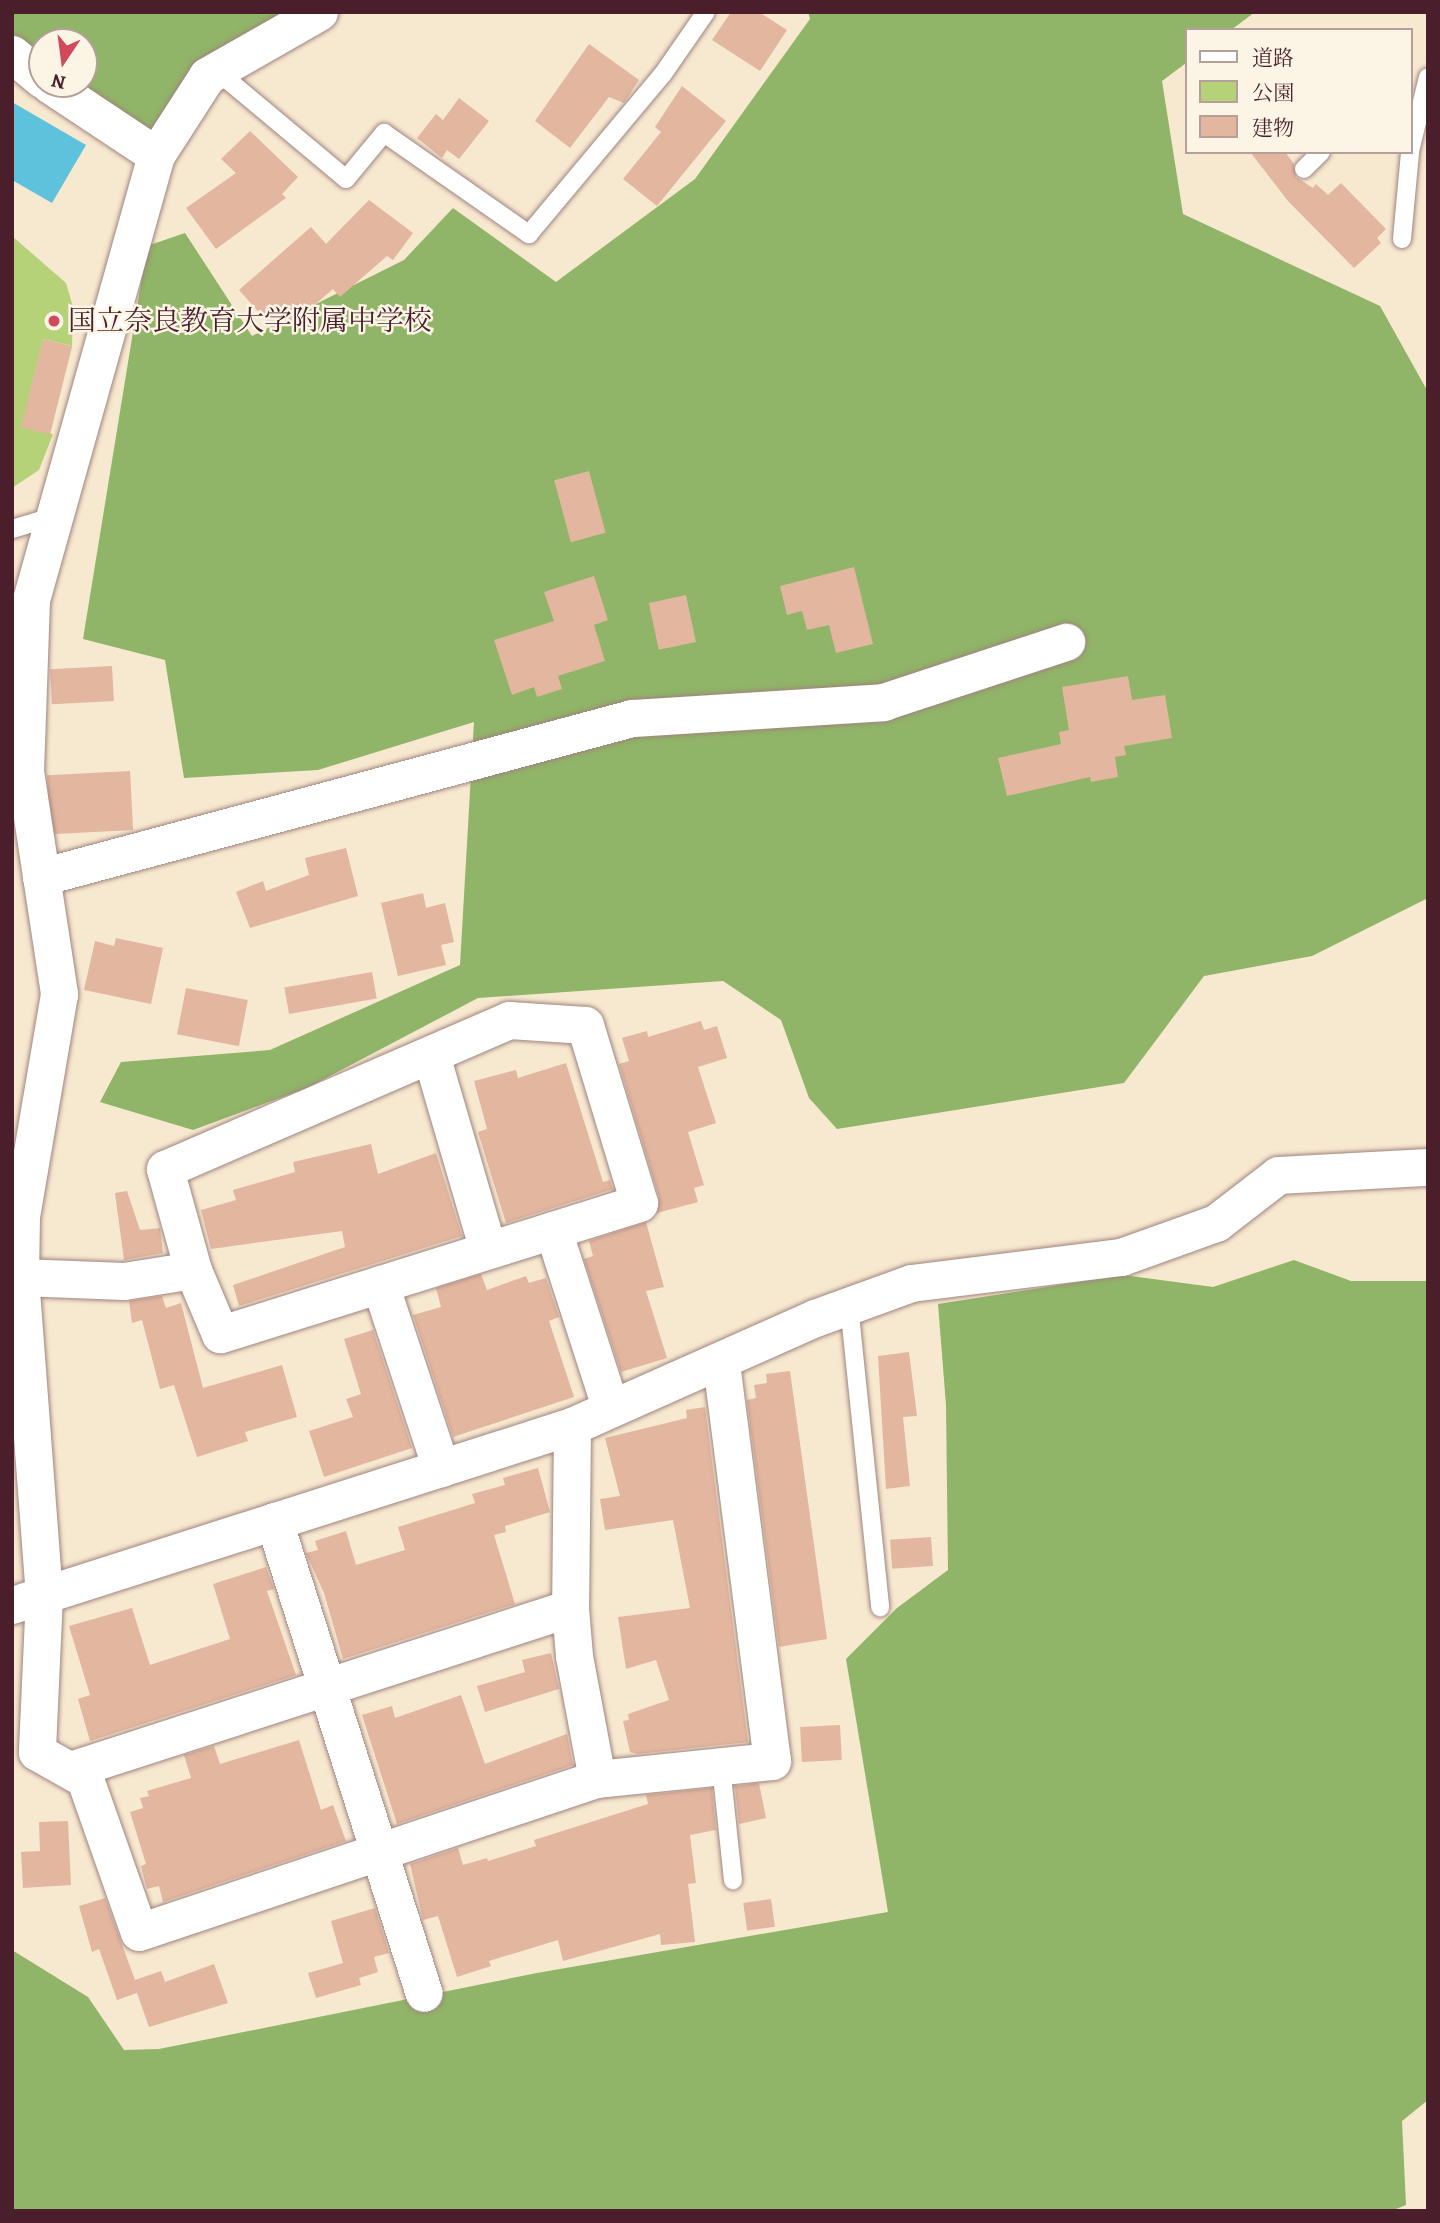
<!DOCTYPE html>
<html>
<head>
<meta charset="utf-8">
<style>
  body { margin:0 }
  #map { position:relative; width:1440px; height:2223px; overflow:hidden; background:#f7e8d0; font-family:Alegreya,"Noto Serif JP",serif }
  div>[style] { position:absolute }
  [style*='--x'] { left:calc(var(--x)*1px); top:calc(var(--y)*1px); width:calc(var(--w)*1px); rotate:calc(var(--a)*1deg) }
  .green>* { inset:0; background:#b5d278 }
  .forest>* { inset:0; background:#90b468 }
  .water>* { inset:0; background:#5ec2dc }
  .building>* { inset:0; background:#e3b6a0; transform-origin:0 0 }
  .roads { filter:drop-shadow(0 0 2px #a0847e) drop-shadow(0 0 2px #a0847e) }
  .service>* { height:18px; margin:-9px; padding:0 9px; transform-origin:9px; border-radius:9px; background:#fff }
  .minor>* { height:37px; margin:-18.5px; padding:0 18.5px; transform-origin:18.5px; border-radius:18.5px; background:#fff }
  .dots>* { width:19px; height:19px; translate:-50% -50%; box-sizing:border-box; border:4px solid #fcf5e5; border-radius:50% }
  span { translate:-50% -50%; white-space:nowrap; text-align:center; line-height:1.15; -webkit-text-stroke:5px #fcf5e5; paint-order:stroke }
  .poi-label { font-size:28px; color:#4a1f2b }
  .left { translate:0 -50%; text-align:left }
  .frame { position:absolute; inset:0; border:14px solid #4a1f2b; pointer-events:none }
  .legend { position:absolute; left:1185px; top:28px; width:228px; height:126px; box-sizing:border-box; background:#fcf5e5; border:2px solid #b59f9b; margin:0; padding:9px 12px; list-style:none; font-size:21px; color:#4a1f2b }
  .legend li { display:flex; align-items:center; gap:14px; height:35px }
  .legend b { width:35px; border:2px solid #b59f9b }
  .north { position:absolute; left:28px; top:28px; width:70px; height:70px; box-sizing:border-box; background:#fcf5e5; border:2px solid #b59f9b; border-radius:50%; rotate:193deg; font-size:19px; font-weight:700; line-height:28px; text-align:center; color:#4a1f2b }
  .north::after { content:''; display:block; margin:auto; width:24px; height:32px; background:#d1495b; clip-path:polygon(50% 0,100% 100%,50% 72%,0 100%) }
</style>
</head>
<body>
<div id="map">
  <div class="green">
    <div style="clip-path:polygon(12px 236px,66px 283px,73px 307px,72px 346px,43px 339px,24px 427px,53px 434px,39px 470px,12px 488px)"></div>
  </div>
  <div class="forest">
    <div style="clip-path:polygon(12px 12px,287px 12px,156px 131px,138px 132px,63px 84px,84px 84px,84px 42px,42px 42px,42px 67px,24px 53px,12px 30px)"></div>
    <div style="clip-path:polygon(808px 12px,1255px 12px,1231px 30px,1186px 30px,1186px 63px,1162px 81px,1183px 214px,1380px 306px,1428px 392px,1428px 898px,1312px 956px,1204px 976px,1124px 1083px,837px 1129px,809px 1098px,781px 1020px,723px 981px,478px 998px,307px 1088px,193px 1130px,100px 1102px,121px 1062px,270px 1050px,460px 965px,474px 722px,318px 770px,184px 778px,165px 660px,83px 639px,147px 246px,185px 233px,252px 336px,404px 260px,453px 208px,556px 282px,695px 179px,810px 19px)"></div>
    <div style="clip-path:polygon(1294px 1260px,1351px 1281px,1428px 1281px,1428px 2100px,1402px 2121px,1406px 2205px,1391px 2211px,12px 2211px,12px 1950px,88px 1997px,124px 2050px,159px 2049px,537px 1973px,888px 1912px,846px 1659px,897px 1608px,948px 1570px,946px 1405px,938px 1304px,1123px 1275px,1213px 1287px)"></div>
  </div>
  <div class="water">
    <div style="clip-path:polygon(12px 102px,86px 145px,52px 203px,12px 180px)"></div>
  </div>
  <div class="building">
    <div style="clip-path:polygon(731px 12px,759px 12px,787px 30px,760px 71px,712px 40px)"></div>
    <div style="clip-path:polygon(589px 44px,639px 80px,624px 103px,609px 97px,570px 148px,535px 121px)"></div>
    <div style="clip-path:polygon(682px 86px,726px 121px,657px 206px,623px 179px,661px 132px,655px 127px)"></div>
    <div style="clip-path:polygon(459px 98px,489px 121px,459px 159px,447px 150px,442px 158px,417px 138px,436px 114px,443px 120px)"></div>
    <div style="clip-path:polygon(250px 131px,298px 177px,282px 194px,286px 198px,216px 249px,186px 208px,236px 173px,221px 159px)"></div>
    <div style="clip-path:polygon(1250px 152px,1285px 152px,1294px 164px,1296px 177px,1313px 188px,1316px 184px,1328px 195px,1341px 183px,1386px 229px,1377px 238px,1381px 243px,1354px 268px,1288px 201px)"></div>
    <div style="clip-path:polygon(369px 200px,413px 233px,393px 260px,387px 256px,340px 297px,333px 289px,291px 325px,285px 318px,273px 328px,239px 290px,311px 227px,326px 244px)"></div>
    <div style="left:43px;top:339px;width:30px;height:91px;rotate:14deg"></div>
    <div style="left:589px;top:471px;width:64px;height:36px;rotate:75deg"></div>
    <div style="clip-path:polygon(854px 567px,873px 644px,836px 653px,829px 625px,807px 630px,802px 611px,787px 615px,780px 586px)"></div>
    <div style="clip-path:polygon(594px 576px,608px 620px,594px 625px,605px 661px,558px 676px,562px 689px,537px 697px,534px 687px,512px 695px,494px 640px,554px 621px,544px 592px)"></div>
    <div style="left:686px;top:595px;width:48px;height:38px;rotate:78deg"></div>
    <div style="left:112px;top:666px;width:35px;height:62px;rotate:87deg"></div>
    <div style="clip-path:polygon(1128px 676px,1132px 700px,1165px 695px,1172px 738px,1124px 746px,1126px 755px,1115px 757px,1118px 777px,1091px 782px,1090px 777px,1007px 796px,998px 758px,1061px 744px,1059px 732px,1069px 730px,1062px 687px)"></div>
    <div style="left:130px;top:771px;width:59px;height:83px;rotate:87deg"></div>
    <div style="clip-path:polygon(346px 848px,358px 896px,250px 928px,236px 892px,263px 881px,266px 891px,309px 875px,305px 858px)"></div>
    <div style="clip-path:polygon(423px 893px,426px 908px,445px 903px,454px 942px,441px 945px,446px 965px,398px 976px,381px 903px)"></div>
    <div style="clip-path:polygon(116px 938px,163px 948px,151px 1004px,84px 990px,95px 941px,114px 946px)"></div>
    <div style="left:372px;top:972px;width:27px;height:89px;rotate:80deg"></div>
    <div style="left:186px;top:988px;width:63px;height:47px;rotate:11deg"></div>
    <div style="clip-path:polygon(701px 1021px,704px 1030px,717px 1026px,727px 1058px,698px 1067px,716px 1123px,688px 1132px,704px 1185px,694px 1188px,698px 1202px,657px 1213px,659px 1197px,619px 1064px,629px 1061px,622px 1038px,647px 1031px,648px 1037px)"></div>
    <div style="clip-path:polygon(566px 1063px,603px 1182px,610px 1180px,613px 1189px,506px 1223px,478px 1132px,487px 1129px,474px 1081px,516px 1070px,518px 1078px)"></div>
    <div style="clip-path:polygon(371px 1144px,378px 1174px,436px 1153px,462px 1236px,239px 1306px,233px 1285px,345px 1247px,342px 1231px,211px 1249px,201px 1210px,236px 1200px,233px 1190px,295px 1172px,293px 1162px)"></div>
    <div style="clip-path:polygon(127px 1191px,140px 1230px,160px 1228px,163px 1253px,124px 1260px,115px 1193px)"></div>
    <div style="clip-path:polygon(646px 1222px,664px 1287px,646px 1291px,667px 1358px,621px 1372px,584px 1259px,593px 1256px,589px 1241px)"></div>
    <div style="clip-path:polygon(481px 1274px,487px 1290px,526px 1276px,529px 1283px,546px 1278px,559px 1317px,549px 1321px,574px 1397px,453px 1437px,413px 1315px,441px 1307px,436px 1288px)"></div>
    <div style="clip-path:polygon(162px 1296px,166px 1308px,181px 1303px,203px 1388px,282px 1365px,297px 1417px,245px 1432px,248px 1441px,197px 1457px,174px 1385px,160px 1389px,142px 1320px,132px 1323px,129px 1301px)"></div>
    <div style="clip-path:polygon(373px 1330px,412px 1448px,324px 1477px,309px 1431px,353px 1417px,346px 1399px,361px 1394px,344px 1339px)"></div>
    <div style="clip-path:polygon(909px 1352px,917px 1416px,903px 1417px,910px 1486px,886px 1489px,878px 1356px)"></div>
    <div style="clip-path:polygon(790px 1371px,827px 1639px,779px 1647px,747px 1400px,756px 1398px,754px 1385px,767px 1383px,766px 1374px)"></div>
    <div style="clip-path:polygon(705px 1407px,748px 1742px,637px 1754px,630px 1752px,623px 1721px,629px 1720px,628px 1714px,669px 1700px,656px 1660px,626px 1669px,618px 1617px,690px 1608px,673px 1520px,605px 1530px,600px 1499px,620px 1496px,605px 1438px,687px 1418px,686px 1410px)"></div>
    <div style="clip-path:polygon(538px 1468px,550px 1512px,505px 1526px,506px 1532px,494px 1535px,515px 1604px,343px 1659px,324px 1593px,306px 1553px,318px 1550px,315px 1541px,346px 1531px,356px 1565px,405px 1550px,398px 1527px,475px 1503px,472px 1494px,505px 1485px,503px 1478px)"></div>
    <div style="left:931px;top:1537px;width:29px;height:41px;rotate:86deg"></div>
    <div style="clip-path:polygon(266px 1567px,274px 1589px,267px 1591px,296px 1675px,90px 1741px,78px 1699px,90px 1695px,69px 1626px,132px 1608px,150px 1665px,230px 1639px,213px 1584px)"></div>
    <div style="clip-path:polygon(551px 1653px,559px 1689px,485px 1712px,477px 1686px,525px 1672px,522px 1660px)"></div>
    <div style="clip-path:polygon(461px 1695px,485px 1764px,567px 1734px,573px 1765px,397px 1824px,362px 1715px,392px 1706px,395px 1718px)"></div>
    <div style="left:840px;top:1725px;width:35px;height:40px;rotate:87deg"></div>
    <div style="clip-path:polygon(299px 1740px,321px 1810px,333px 1805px,346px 1841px,163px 1902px,159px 1886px,147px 1889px,141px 1866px,146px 1864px,130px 1812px,143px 1808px,140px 1798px,149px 1796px,147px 1791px,191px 1778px,184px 1755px,214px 1746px,220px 1764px)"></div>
    <div style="clip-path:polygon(759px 1783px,766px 1818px,739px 1824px,735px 1786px)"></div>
    <div style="clip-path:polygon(712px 1788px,716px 1830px,690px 1835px,696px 1883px,688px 1884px,695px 1942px,661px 1945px,660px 1934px,563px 1961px,558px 1940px,489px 1961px,491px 1966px,457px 1977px,438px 1916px,423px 1920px,410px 1864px,458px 1848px,463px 1865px,487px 1858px,488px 1861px,536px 1846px,534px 1840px,648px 1804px,646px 1795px)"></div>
    <div style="clip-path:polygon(68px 1821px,71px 1885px,23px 1888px,21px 1852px,40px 1851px,39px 1822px)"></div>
    <div style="clip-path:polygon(105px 1898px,135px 1980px,161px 1971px,165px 1982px,214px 1964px,228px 2003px,149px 2027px,137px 1993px,117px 2000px,99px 1949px,92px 1952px,79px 1906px)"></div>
    <div style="left:771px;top:1899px;width:28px;height:28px;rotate:82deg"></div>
    <div style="clip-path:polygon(375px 1908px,389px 1953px,374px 1957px,378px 1972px,359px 1978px,361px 1985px,316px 1998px,308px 1973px,343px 1963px,331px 1921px)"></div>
  </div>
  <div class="roads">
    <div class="service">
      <div style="--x:217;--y:71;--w:168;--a:39.9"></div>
      <div style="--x:346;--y:179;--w:60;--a:-50.4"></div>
      <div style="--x:384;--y:133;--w:177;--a:34.9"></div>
      <div style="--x:529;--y:234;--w:209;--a:-50.1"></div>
      <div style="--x:663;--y:74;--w:75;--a:-55.3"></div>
      <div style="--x:1410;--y:151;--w:76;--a:-76.3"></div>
      <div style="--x:1304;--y:169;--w:24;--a:-45"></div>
      <div style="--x:1402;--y:239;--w:87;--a:-84.7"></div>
      <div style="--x:12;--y:529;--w:46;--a:-16.5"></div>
      <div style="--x:849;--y:1305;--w:304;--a:84.1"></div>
      <div style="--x:721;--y:1766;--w:115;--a:84"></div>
    </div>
    <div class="minor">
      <div style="--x:319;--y:12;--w:129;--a:150.3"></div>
      <div style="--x:207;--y:76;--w:94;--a:122.8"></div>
      <div style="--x:156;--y:155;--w:462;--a:105.7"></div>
      <div style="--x:31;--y:600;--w:171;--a:92"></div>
      <div style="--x:25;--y:771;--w:226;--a:81.3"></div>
      <div style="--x:59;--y:994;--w:225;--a:99.7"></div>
      <div style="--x:21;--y:1216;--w:61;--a:90.9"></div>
      <div style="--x:20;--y:1277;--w:319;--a:85.7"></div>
      <div style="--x:44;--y:1595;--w:157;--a:92.6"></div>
      <div style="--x:37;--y:1752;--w:55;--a:29.4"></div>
      <div style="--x:85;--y:1779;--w:162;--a:70.6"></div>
      <div style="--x:139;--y:1932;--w:483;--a:-18.5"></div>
      <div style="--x:597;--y:1779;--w:176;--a:-5.9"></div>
      <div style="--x:772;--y:1761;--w:400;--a:-97.3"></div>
      <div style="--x:12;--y:54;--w:39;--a:40"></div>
      <div style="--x:49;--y:84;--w:128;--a:33.6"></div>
      <div style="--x:41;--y:877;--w:612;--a:-15.06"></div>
      <div style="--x:632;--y:718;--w:252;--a:-3.6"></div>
      <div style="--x:883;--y:702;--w:193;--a:-18.2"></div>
      <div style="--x:509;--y:1020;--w:76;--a:3.8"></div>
      <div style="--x:585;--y:1025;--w:186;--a:73.1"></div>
      <div style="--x:639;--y:1203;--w:439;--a:162.6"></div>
      <div style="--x:220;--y:1334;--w:69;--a:-112.9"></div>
      <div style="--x:193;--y:1270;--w:105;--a:-105.5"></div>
      <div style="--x:165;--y:1169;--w:375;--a:-23.4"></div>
      <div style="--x:431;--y:1055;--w:203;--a:73.7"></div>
      <div style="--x:553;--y:1230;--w:186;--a:72.1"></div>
      <div style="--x:20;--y:1277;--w:104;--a:2.2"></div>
      <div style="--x:124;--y:1281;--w:70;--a:-9.1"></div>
      <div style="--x:380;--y:1284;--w:194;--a:71.7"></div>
      <div style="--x:572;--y:1426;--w:182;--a:90.6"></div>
      <div style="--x:570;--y:1608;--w:48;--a:85.2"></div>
      <div style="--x:574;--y:1656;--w:125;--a:79.4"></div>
      <div style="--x:274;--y:1521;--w:495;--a:72.4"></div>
      <div style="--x:12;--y:1605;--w:588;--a:-17.73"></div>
      <div style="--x:572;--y:1426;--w:266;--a:-24"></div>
      <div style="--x:815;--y:1318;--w:102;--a:-20"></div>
      <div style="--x:911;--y:1283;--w:212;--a:-7.1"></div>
      <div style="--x:1121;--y:1257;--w:101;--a:-19.7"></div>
      <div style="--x:1216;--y:1223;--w:78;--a:-37.7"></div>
      <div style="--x:1278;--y:1175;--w:150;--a:-3.1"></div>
      <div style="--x:73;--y:1769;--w:522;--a:-17.95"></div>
    </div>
  </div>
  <div class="dots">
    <div style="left:54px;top:321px;background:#d1495b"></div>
  </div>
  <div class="poi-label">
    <span class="left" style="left:68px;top:321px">国立奈良教育大学附属中学校</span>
  </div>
  <div class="frame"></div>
  <ul class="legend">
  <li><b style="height:9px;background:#fff"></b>道路</li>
  <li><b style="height:19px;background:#b5d278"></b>公園</li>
  <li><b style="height:19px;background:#e3b6a0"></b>建物</li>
  </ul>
  <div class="north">N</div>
</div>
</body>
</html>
